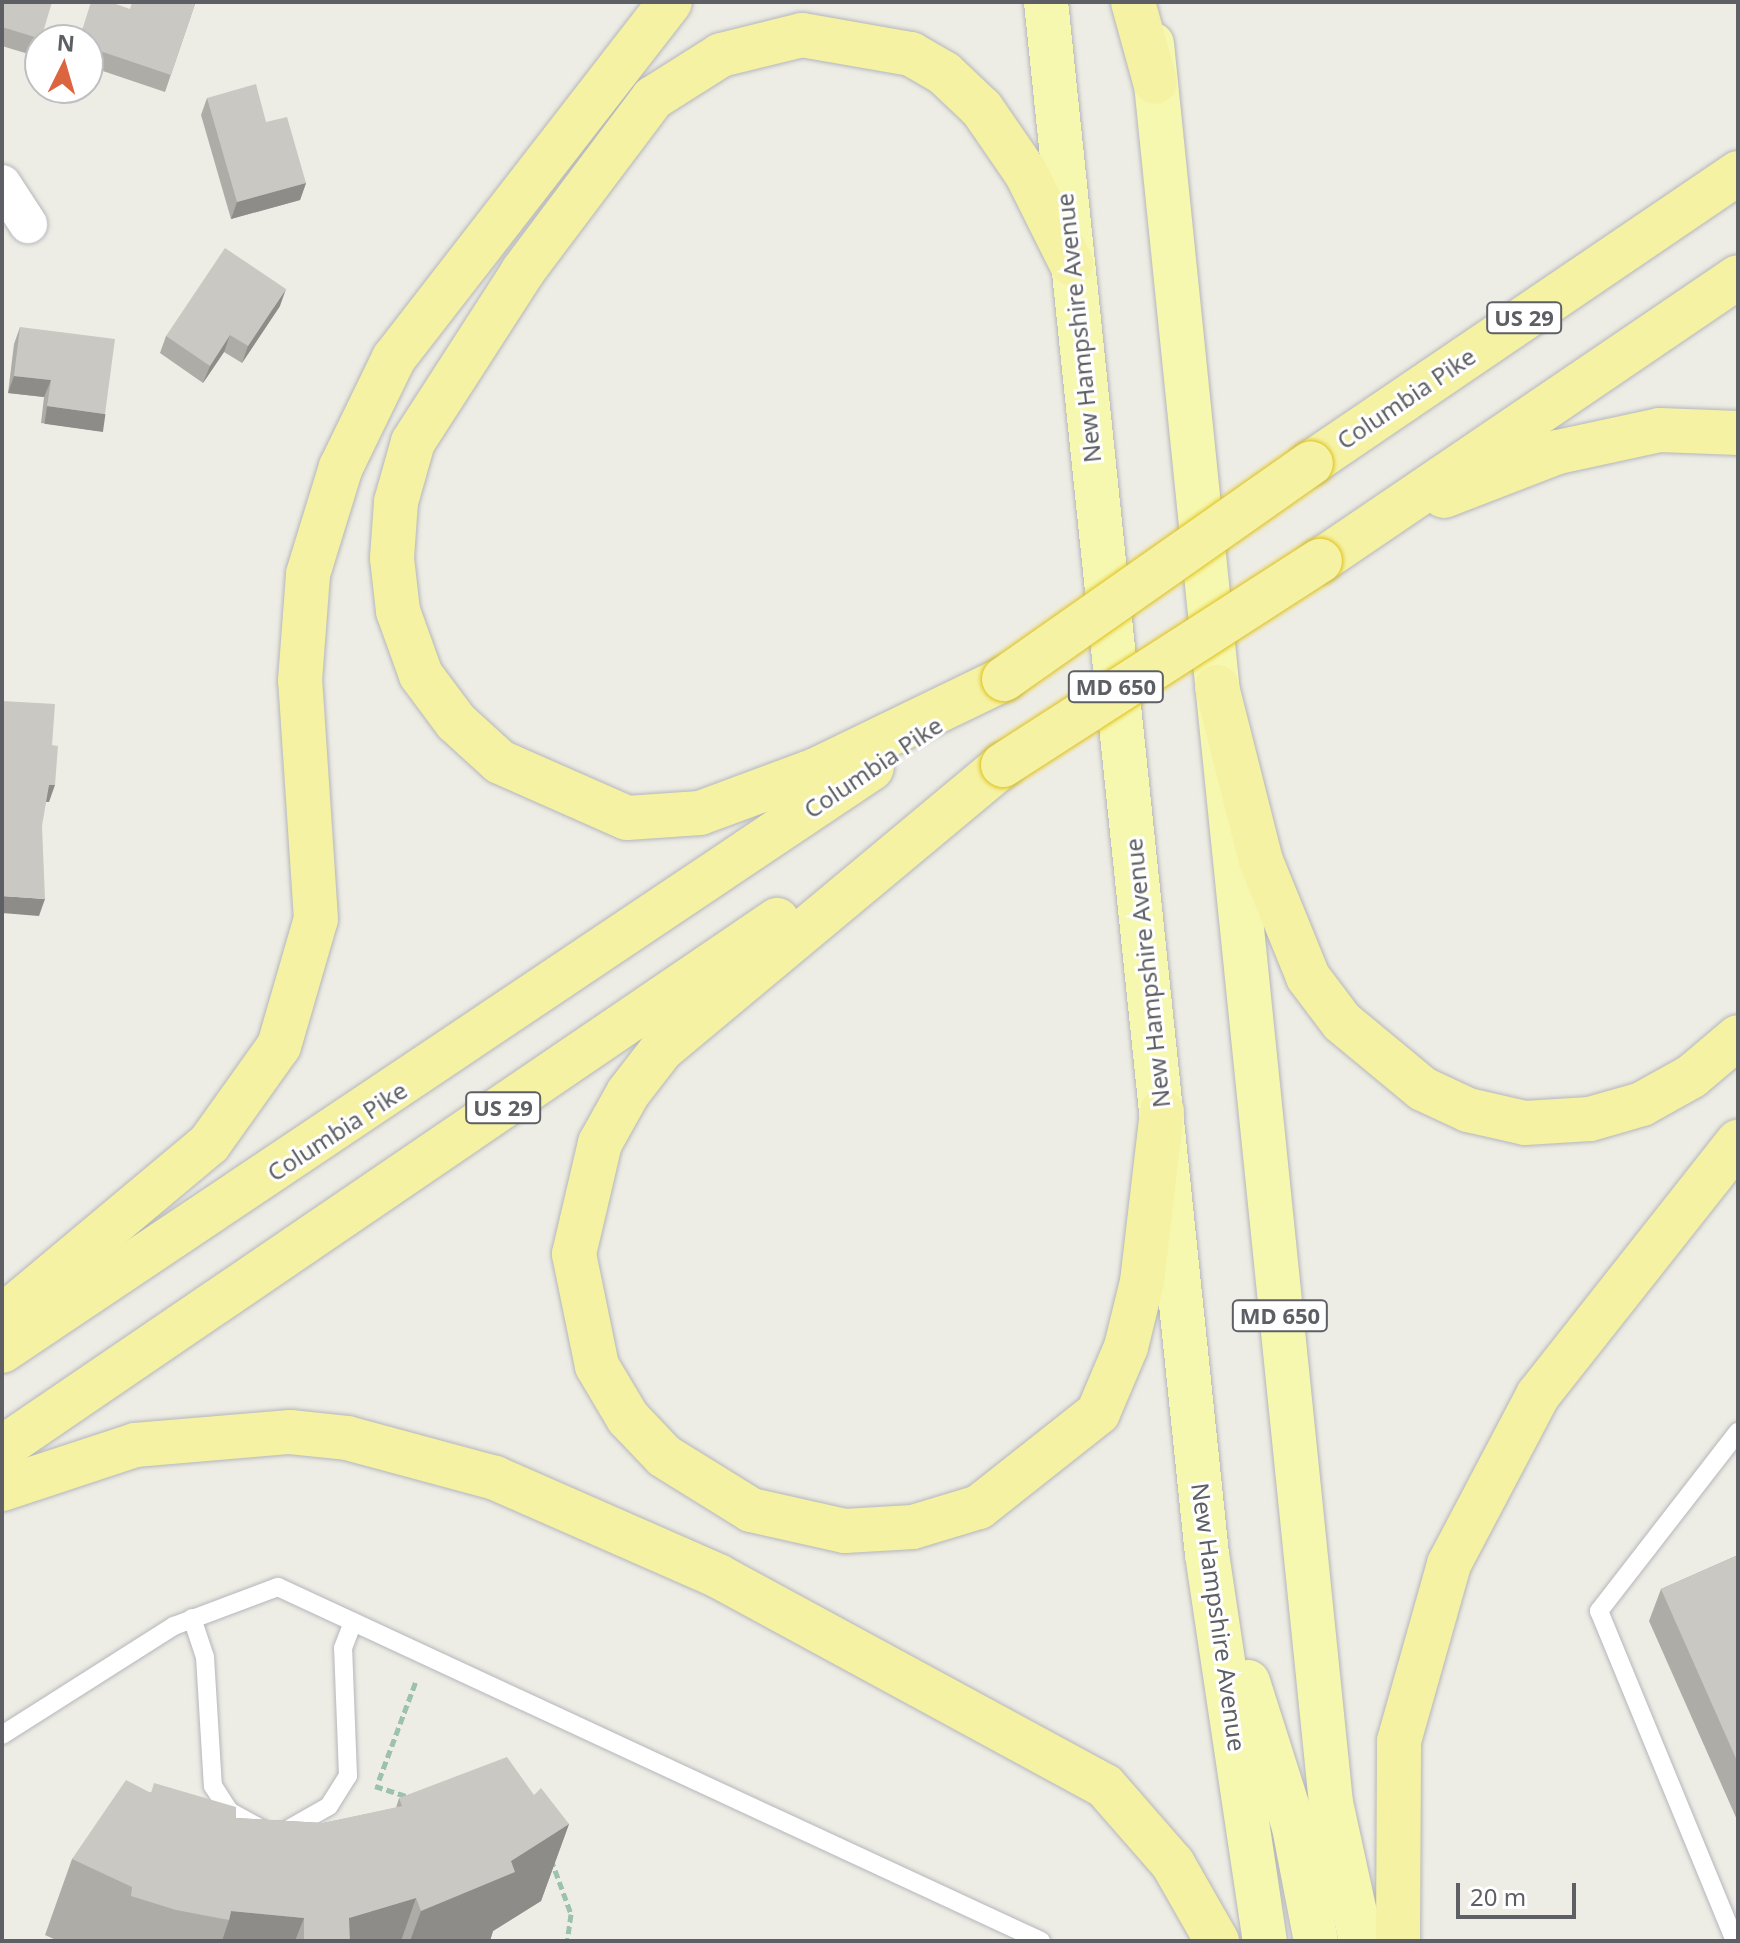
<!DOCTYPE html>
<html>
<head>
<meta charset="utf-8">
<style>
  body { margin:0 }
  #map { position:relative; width:1740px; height:1943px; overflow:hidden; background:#eeede5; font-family:"Noto Sans",sans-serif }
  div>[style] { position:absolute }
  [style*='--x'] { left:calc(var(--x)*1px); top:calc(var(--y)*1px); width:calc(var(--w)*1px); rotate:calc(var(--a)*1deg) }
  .path>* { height:5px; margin-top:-2.5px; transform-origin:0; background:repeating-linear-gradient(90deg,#9cc1ad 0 8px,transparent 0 12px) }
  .roads { filter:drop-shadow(0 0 2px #b5b6bb) drop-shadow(0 0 2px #b5b6bb) }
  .service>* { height:18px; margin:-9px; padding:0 9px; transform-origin:9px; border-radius:9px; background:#fff }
  .minor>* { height:38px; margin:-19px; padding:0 19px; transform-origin:19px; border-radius:19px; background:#fff }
  .primary>* { height:44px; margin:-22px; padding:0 22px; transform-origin:22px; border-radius:22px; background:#f7f8b0 }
  .trunk>* { height:44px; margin:-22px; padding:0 22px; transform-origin:22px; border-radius:22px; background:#f5f2a4 }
  .bridges { filter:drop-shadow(0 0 2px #dfc115) drop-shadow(0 0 2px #dfc115) }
  .trunk-bridge>* { height:44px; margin:-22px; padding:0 22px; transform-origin:22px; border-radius:22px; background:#f5f2a4 }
  .wall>* { inset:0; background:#adaca7 }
  .shaded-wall>* { inset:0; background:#8d8c88; transform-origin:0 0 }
  .building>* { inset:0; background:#c9c8c2 }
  span { translate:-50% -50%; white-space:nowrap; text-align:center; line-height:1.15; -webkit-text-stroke:6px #fff; paint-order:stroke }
  .shield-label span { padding:2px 6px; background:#fff; border:2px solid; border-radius:6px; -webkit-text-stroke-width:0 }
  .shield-label { font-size:22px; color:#5d5f64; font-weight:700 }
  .street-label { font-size:24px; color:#5d5f64 }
  .frame { position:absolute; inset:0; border:4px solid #5d5f64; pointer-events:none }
  .north { position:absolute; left:24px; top:24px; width:80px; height:80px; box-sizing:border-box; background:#fff; border:2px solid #bebfc1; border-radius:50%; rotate:5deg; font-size:22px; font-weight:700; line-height:32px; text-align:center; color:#5d5f64 }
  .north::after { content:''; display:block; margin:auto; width:28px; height:36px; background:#da653f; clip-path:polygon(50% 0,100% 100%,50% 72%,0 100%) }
  .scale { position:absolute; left:1456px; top:1883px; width:120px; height:36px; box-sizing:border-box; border:4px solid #5d5f64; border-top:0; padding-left:10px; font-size:24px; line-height:28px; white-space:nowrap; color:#5d5f64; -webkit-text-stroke:6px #fff; paint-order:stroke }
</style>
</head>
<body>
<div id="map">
  <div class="path">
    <div style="--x:379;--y:1780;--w:106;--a:-69.5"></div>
    <div style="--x:375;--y:1786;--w:38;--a:18"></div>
    <div style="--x:551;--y:1859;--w:59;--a:70"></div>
    <div style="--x:571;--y:1914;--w:27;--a:98"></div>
  </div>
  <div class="roads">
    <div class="service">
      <div style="--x:192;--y:1618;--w:41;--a:71.6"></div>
      <div style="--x:205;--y:1657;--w:129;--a:86.5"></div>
      <div style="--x:213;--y:1786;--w:30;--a:57"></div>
      <div style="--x:229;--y:1811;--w:37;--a:29"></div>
      <div style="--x:2;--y:1735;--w:204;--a:-32.4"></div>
      <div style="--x:174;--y:1626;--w:111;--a:-20.6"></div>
      <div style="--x:278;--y:1587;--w:841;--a:24.89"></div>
      <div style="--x:287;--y:1830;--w:48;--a:-29.7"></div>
      <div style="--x:329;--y:1806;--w:36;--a:-58"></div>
      <div style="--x:348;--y:1776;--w:128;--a:-92.2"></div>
      <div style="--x:343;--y:1648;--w:28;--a:-69"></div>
      <div style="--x:1735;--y:1941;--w:357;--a:-112.4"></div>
      <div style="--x:1599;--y:1611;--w:227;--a:-52.2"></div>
    </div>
    <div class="minor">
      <div style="--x:2;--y:184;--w:48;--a:57"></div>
    </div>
    <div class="primary">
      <div style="--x:1046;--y:2;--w:1560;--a:84.08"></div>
      <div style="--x:1207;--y:1554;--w:391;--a:81.5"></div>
      <div style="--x:1152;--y:44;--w:1768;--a:84.19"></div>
      <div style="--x:1331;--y:1803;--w:141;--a:77.7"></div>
      <div style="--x:1248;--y:1682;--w:152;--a:72.4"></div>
      <div style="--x:1294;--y:1827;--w:116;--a:79.1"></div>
    </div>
    <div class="trunk">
      <div style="--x:1133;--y:2;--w:83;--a:74.6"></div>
      <div style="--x:1311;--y:463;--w:516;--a:-34.18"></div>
      <div style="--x:1444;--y:496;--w:122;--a:-21.1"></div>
      <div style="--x:1558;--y:452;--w:104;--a:-12.2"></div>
      <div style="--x:1660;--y:430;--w:78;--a:2.2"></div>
      <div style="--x:1320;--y:561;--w:505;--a:-34.19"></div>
      <div style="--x:1004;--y:679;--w:209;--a:154.2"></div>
      <div style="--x:816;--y:770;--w:124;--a:159.7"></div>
      <div style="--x:700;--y:813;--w:73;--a:176.1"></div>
      <div style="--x:627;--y:818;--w:139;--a:-156.2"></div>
      <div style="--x:500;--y:762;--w:59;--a:-137.7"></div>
      <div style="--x:456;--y:722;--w:59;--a:-126.7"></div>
      <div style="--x:421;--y:675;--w:68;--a:-109.8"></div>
      <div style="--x:398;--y:611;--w:53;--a:-96.5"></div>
      <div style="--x:392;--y:558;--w:56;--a:-85.9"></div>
      <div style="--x:396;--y:502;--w:62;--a:-74.2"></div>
      <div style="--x:413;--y:442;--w:203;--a:-57.2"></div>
      <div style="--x:523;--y:271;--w:216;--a:-53.1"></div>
      <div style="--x:653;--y:98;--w:80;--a:-32.3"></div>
      <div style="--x:721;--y:55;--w:83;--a:-13.9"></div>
      <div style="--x:802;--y:35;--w:111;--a:9.9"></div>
      <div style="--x:911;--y:54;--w:38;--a:30"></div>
      <div style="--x:944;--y:73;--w:52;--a:43.5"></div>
      <div style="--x:982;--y:109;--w:78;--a:55.5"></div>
      <div style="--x:1026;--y:173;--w:101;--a:63.4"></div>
      <div style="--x:1217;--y:687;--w:179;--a:75.8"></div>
      <div style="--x:1261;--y:861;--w:125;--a:67.9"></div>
      <div style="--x:1308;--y:977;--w:56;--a:52.9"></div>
      <div style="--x:1342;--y:1022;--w:105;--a:39.6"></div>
      <div style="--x:1423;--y:1089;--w:50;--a:25"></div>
      <div style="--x:1468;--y:1110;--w:58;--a:12.8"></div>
      <div style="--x:1525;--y:1123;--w:65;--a:-3.5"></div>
      <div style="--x:1590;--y:1119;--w:54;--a:-16.1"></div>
      <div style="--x:1642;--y:1104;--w:57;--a:-29.2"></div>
      <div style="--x:1692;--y:1076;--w:60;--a:-40.3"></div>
      <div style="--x:1003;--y:765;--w:444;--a:140.2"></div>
      <div style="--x:662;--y:1049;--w:56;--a:127.7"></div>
      <div style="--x:628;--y:1093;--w:57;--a:119.2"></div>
      <div style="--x:600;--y:1143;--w:114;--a:103.2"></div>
      <div style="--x:574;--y:1254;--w:114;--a:78.4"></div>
      <div style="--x:597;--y:1366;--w:61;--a:59.2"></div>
      <div style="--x:628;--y:1418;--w:52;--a:46.5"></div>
      <div style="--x:664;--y:1456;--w:102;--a:31.8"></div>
      <div style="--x:751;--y:1510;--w:96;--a:12.6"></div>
      <div style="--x:845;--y:1531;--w:68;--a:-3.4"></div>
      <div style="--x:913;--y:1527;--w:69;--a:-16.9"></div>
      <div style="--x:979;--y:1507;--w:152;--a:-38.3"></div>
      <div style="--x:1098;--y:1413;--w:72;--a:-67"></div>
      <div style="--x:1126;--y:1347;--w:67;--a:-76.2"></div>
      <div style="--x:1142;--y:1282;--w:172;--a:-83.3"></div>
      <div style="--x:2;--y:1317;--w:270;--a:-39.9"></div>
      <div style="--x:209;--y:1144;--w:120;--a:-54.5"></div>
      <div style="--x:279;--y:1046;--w:132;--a:-73.8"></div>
      <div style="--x:316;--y:919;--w:239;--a:-93.8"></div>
      <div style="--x:300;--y:681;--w:107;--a:-85.7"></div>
      <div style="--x:308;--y:574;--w:112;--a:-72.9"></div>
      <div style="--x:341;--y:467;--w:121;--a:-64.1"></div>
      <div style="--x:394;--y:358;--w:450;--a:-52.2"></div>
      <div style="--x:2;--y:1351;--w:1047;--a:-33.83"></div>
      <div style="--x:2;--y:1448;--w:938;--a:-34.27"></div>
      <div style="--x:2;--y:1489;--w:140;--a:-18.3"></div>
      <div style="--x:135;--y:1445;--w:156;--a:-4.8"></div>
      <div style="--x:290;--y:1432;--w:57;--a:6"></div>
      <div style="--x:347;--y:1438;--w:153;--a:15.1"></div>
      <div style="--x:495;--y:1478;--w:244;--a:23.7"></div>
      <div style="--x:718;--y:1576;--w:440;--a:28.5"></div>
      <div style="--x:1105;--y:1786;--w:103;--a:48.9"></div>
      <div style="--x:1173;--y:1864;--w:89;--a:60.3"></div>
      <div style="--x:1398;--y:1941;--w:200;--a:-89.7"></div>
      <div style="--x:1399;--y:1741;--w:184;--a:-74.2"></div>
      <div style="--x:1449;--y:1564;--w:191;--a:-62.2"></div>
      <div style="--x:1538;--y:1395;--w:323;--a:-51.7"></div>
    </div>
  </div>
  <div class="bridges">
    <div class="trunk-bridge">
      <div style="--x:1004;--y:679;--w:375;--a:-35.1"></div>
      <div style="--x:1003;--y:765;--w:377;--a:-32.8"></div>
    </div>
  </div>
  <div class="wall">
    <div style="clip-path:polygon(2px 2px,41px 39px,35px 56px,2px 46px)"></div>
    <div style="clip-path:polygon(195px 4px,165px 92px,88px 66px,88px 40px,130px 9px)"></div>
    <div style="clip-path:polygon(207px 98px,266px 122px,306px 183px,300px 200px,231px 219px,201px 115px)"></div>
    <div style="clip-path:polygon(280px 306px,242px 363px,224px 352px,203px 383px,160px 353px,166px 336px)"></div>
    <div style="clip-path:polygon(20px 327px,105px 414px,99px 431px,41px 423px,44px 397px,8px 393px,14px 344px)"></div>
    <div style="clip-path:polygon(1738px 1555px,1738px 1822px,1649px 1621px,1661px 1589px)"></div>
    <div style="clip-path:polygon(151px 1792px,236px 1818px,323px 1823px,396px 1808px,399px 1798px,534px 1795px,569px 1824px,541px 1901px,493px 1931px,490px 1941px,58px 1941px,45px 1935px,72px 1859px)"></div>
  </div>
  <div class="shaded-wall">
    <div style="clip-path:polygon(306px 183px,300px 200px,231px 219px,237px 202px)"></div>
    <div style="clip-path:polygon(286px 289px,280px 306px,242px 363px,248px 346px)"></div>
    <div style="clip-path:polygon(230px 335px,224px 352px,203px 383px,210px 366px)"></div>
    <div style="clip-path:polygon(14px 376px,51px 380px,44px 397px,8px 393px)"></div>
    <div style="left:47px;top:406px;width:59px;height:18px;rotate:8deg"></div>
    <div style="clip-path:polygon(49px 785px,55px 785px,49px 802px,42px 802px)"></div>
    <div style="clip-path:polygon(2px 896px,45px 899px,39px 916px,2px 913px)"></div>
    <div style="clip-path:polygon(569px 1824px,541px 1901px,493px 1931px,490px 1941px,410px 1941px,421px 1911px,511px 1861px)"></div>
    <div style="clip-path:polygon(416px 1898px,401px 1941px,340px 1941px,349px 1918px)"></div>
    <div style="clip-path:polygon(231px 1911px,304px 1918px,295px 1941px,222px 1941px,229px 1920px)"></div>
  </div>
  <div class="building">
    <div style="clip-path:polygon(2px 2px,52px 2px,41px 39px,2px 27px)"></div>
    <div style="clip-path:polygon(91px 2px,110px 2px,130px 9px,132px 2px,188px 2px,195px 4px,171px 75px,88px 47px,88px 40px,79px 40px)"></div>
    <div style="clip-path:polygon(256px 84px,266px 122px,287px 117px,306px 183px,237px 202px,207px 98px)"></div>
    <div style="clip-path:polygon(225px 248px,286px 289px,248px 346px,230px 335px,210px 366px,166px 336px)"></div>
    <div style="clip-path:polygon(20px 327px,115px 339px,105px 414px,47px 406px,51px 380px,14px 376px)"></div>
    <div style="clip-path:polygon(2px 701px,55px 704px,52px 745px,58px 746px,55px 785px,49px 785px,42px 826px,45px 899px,2px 896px)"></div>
    <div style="clip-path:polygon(1738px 1555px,1738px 1763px,1661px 1589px)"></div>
    <div style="clip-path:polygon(507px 1757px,534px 1795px,541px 1788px,569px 1824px,511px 1861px,515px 1872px,421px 1911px,416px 1898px,349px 1918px,350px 1941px,304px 1941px,304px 1918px,231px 1911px,229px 1920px,176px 1910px,131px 1896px,132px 1887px,72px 1859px,126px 1780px,151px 1793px,154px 1783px,236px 1807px,236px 1818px,323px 1823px,402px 1806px,399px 1798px)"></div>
  </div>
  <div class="shield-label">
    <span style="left:1524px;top:318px">US 29</span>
    <span style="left:1116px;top:687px">MD 650</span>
    <span style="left:503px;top:1108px">US 29</span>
    <span style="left:1280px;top:1316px">MD 650</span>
  </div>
  <div class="street-label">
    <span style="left:1078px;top:328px;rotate:-96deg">New Hampshire Avenue</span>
    <span style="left:1406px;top:398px;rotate:-34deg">Columbia Pike</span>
    <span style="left:873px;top:767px;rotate:-34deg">Columbia Pike</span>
    <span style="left:1147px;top:973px;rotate:-96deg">New Hampshire Avenue</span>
    <span style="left:337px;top:1131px;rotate:-33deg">Columbia Pike</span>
    <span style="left:1219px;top:1617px;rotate:82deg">New Hampshire Avenue</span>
  </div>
  <div class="frame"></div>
  <div class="north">N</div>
  <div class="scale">20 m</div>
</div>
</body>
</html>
